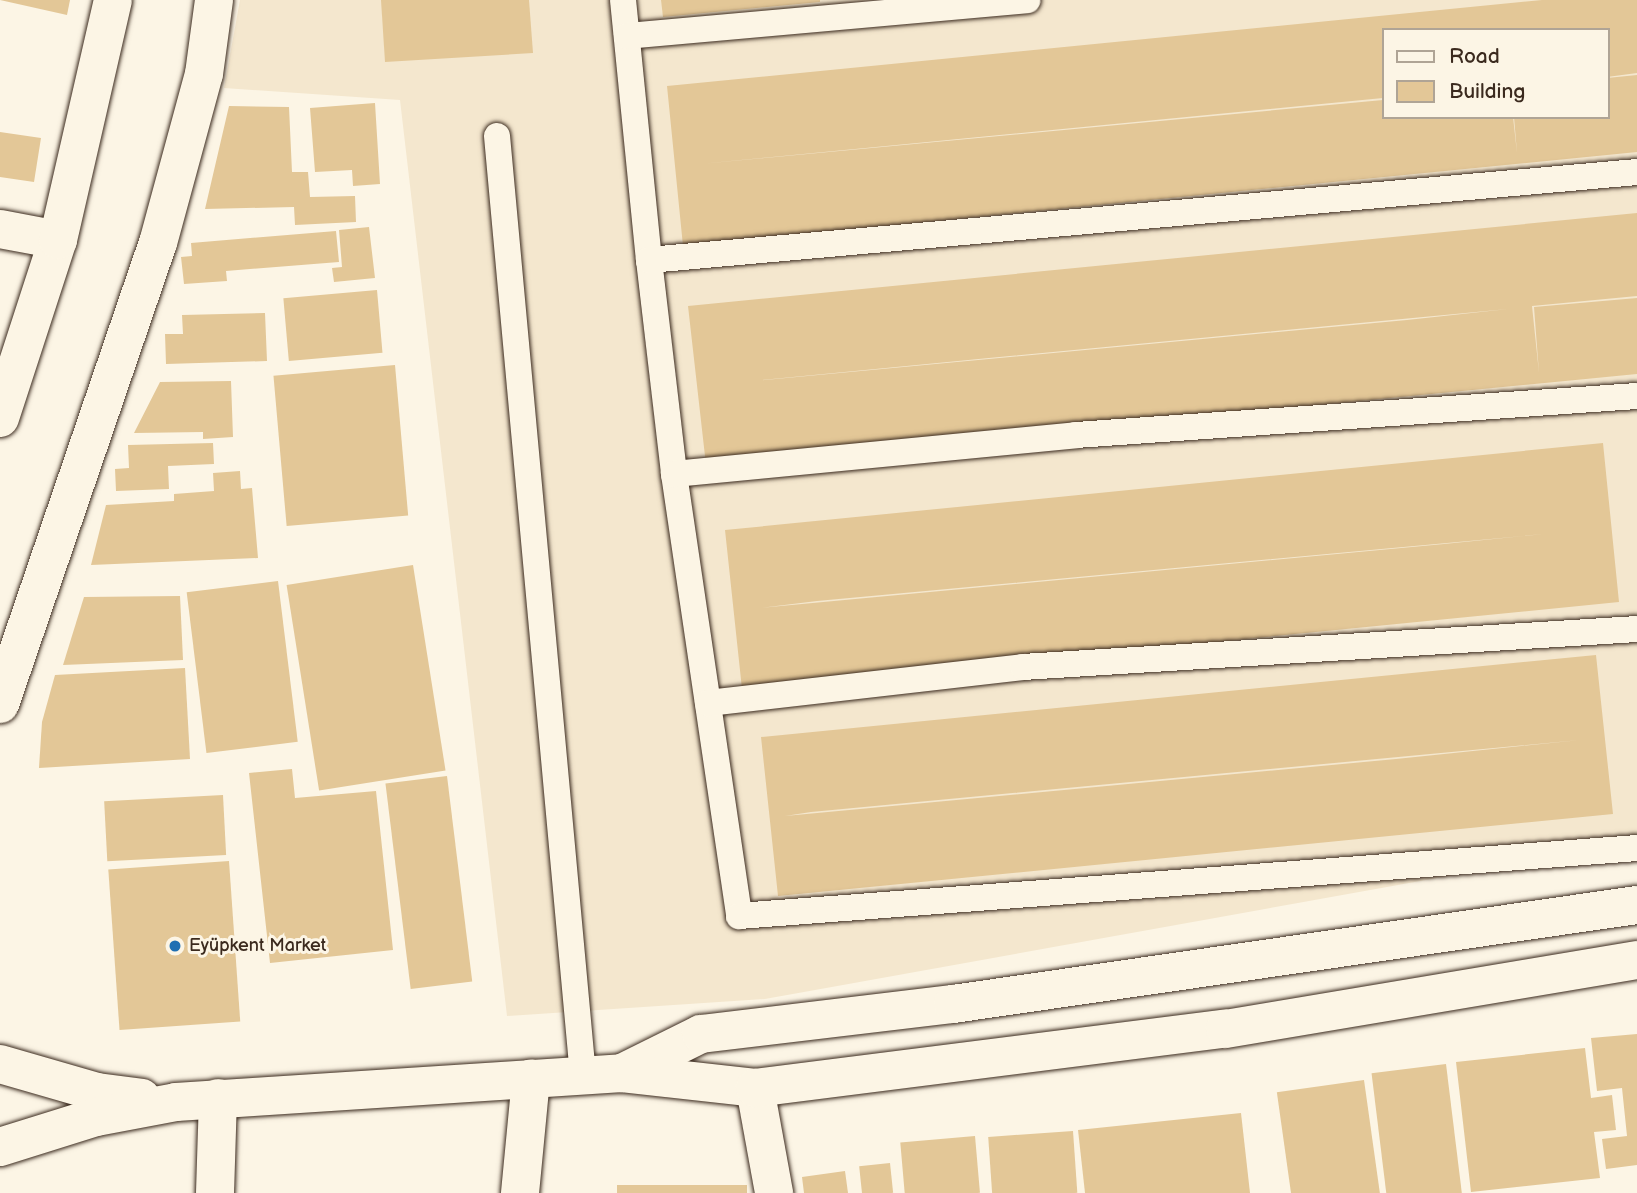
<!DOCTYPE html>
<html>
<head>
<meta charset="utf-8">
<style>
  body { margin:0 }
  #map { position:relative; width:1637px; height:1193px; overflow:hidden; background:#fcf5e5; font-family:"Balsamiq Sans",sans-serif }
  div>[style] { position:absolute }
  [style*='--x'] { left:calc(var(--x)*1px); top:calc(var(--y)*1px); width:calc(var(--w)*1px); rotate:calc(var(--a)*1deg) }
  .built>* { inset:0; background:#f4e7ce }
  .building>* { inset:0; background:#e3c797; transform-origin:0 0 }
  .roads { filter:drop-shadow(0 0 2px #3b2a1e) drop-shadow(0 0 2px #3b2a1e) }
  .lane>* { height:26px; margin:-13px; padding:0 13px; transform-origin:13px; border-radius:13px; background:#fcf5e5 }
  .street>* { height:38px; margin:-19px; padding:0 19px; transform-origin:19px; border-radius:19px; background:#fcf5e5 }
  .secondary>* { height:38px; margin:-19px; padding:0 19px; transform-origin:19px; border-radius:19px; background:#fcf5e5 }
  .dots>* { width:19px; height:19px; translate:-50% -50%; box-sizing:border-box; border:4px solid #fcf5e5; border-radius:50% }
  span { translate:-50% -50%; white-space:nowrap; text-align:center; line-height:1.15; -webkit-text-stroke:6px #fcf5e5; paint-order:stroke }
  .poi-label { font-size:18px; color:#3b2a1e }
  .left { translate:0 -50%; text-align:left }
  .legend { position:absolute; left:1382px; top:28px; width:228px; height:91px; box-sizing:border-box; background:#fcf5e5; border:2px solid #afa495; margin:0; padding:9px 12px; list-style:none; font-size:21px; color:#3b2a1e }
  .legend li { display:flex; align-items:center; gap:14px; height:35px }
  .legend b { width:35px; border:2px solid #afa495 }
</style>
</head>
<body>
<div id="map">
  <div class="built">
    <div style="clip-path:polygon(evenodd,240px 0,1637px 0,1637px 842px,765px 999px,507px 1016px,400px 100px,224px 88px,240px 0,1383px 30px,1607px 30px,1607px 117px,1383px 117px,1383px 30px)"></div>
  </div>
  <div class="building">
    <div style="clip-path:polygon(0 0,70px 0,67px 15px)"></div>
    <div style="clip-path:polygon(381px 0,529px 0,533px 53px,385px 62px)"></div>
    <div style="clip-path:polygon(661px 0,820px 0,820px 2px,663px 17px)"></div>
    <div style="clip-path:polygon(1542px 0,1637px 0,1637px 73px,1607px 77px,1607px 30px,1383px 30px,1383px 98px,700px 164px,1383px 100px,1383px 117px,1513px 117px,1517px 153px,1514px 117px,1607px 117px,1607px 78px,1637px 75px,1637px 152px,683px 246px,667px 86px)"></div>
    <div style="clip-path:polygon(375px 103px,380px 184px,353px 186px,352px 170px,315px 172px,310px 108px)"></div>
    <div style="clip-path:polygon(229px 106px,289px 107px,292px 172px,308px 172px,310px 197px,355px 196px,356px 222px,295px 225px,294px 207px,205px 209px)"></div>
    <div style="clip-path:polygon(0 132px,41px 138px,34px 182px,0 177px)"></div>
    <div style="clip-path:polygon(evenodd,1637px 213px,1637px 296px,1532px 306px,1539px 373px,1534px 307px,1637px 298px,1637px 374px,706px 465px,688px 306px,1637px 213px,1508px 309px,1407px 320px,722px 384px,989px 358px,1508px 309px)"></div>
    <div style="clip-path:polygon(369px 227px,375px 278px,334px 282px,332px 268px,342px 267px,339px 230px)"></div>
    <div style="clip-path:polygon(336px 231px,339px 262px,226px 271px,227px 281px,184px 284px,181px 257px,192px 256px,191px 243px)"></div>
    <div style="left:377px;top:290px;width:63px;height:94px;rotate:85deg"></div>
    <div style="clip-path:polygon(265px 313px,267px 361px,166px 364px,165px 334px,183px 334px,182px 315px)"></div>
    <div style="left:395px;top:365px;width:151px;height:122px;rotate:85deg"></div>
    <div style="clip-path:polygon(231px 381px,233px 437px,203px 439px,203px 432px,134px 433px,160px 382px)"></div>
    <div style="clip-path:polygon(213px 443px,214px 464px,168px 466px,169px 489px,116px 491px,115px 469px,129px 468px,128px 445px)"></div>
    <div style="clip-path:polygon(evenodd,1603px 443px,1619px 602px,742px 689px,725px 530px,1603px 443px,1544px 534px,1444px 544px,759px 608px,817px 601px,1544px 534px)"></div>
    <div style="clip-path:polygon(240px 471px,241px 489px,252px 488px,258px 558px,91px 565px,106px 505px,174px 501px,174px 494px,214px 491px,213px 473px)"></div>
    <div style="left:413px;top:565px;width:208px;height:128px;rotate:81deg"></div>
    <div style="left:278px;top:581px;width:162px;height:92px;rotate:83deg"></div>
    <div style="clip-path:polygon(180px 596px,183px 660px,63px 665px,84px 597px)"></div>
    <div style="clip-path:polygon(evenodd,1596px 655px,1613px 814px,778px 896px,761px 737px,1596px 655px,1580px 740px,1396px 759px,785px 816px,811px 812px,1580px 740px)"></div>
    <div style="clip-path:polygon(185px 668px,190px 759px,39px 768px,42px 722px,55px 675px)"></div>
    <div style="clip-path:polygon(292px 769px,295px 798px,376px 791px,393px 950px,270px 963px,249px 773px)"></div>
    <div style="left:447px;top:776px;width:207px;height:62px;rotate:83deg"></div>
    <div style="left:223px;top:795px;width:60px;height:119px;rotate:87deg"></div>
    <div style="left:229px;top:861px;width:161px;height:121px;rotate:86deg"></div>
    <div style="clip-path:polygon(1637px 1034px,1637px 1165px,1606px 1169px,1602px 1139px,1627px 1136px,1622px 1088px,1597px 1091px,1591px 1038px)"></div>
    <div style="clip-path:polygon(1585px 1048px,1591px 1098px,1612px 1095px,1616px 1130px,1594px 1132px,1600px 1178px,1471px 1192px,1456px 1062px)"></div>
    <div style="left:1446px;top:1064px;width:130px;height:75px;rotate:83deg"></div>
    <div style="left:1364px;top:1080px;width:114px;height:88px;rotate:82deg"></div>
    <div style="clip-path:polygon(1241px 1113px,1250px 1193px,1085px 1193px,1078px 1130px)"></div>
    <div style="left:1073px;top:1131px;width:62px;height:85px;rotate:86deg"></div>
    <div style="left:975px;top:1136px;width:57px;height:75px;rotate:85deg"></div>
    <div style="left:890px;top:1163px;width:30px;height:31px;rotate:84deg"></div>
    <div style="clip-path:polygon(845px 1171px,848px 1193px,804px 1193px,802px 1177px)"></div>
    <div style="left:747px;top:1185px;width:8px;height:130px;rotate:90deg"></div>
  </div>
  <div class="roads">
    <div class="lane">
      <div style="--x:623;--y:0;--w:261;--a:84.3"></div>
      <div style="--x:649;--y:260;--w:215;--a:83.3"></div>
      <div style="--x:674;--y:474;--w:447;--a:81.6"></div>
      <div style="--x:739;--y:916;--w:901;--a:-4.33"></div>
      <div style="--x:627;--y:36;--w:402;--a:-5.1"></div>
      <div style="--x:497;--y:136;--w:943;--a:84.77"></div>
      <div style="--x:649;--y:260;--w:992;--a:-5.09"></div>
      <div style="--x:674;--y:474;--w:404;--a:-5.5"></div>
      <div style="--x:1076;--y:435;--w:562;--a:-3.98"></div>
      <div style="--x:708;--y:703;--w:317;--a:-6.5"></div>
      <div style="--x:1023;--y:667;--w:615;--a:-3.54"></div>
    </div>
    <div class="street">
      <div style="--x:0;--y:229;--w:59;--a:10.7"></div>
      <div style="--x:755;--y:1088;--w:107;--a:79.7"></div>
      <div style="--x:215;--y:1193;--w:95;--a:-88.2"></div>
      <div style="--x:520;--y:1193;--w:115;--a:-84.5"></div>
    </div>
    <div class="secondary">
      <div style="--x:0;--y:418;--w:187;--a:-72"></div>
      <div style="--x:58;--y:240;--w:246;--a:-77.1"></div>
      <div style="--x:0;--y:704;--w:487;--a:-71.1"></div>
      <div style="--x:158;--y:243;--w:175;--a:-74.8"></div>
      <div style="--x:204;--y:74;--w:75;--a:-82.3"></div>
      <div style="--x:0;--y:1064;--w:101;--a:16.1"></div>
      <div style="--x:97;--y:1092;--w:45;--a:7.6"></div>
      <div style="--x:622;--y:1073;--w:88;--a:-26.3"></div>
      <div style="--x:701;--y:1034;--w:254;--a:-6.8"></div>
      <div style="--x:953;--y:1004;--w:691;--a:-8.24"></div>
      <div style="--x:0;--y:1147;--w:101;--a:-17.4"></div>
      <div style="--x:96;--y:1117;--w:81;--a:-10.6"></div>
      <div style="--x:176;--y:1102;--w:447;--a:-3.7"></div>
      <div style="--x:622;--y:1073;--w:134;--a:6.4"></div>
      <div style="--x:755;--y:1088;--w:474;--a:-7.2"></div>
      <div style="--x:1225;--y:1029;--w:418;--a:-9.5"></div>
    </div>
  </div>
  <div class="dots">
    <div style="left:175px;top:946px;background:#1f6fb2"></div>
  </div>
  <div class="poi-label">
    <span class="left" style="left:189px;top:946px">Eyüpkent Market</span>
  </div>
  <ul class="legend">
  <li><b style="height:9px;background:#fcf5e5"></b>Road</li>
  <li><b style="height:19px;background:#e3c797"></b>Building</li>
  </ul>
</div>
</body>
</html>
